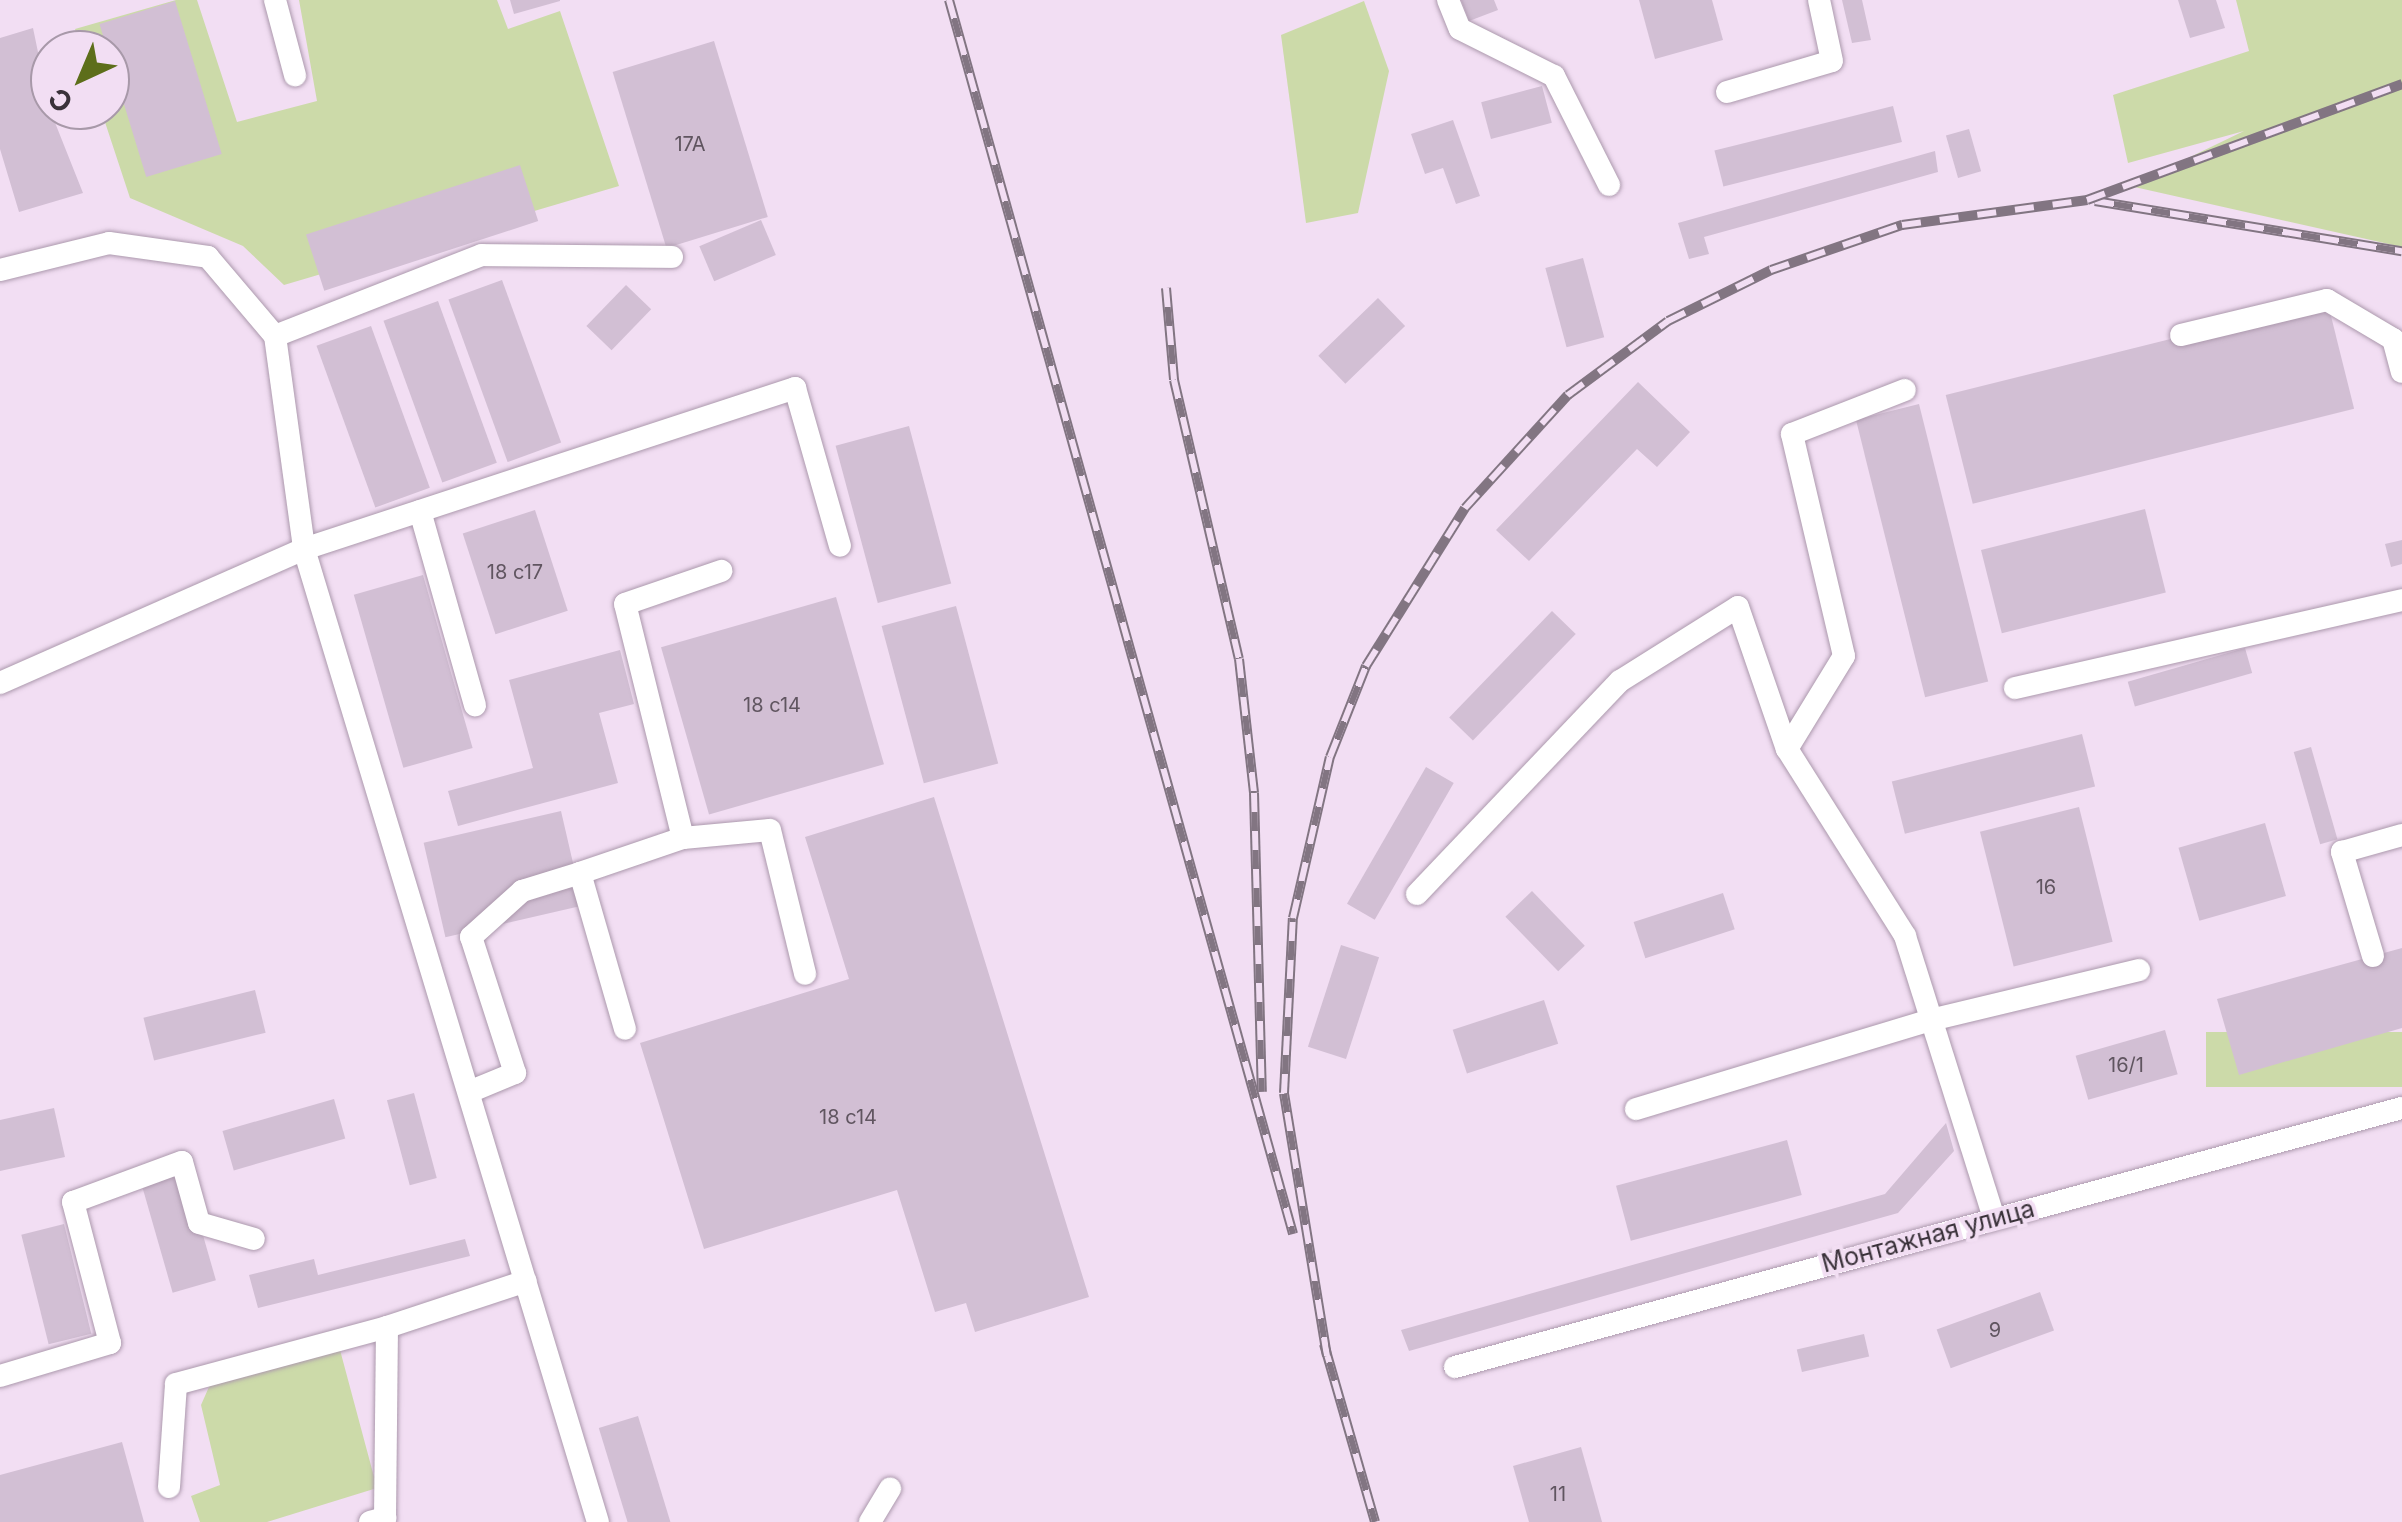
<!DOCTYPE html>
<html>
<head>
<meta charset="utf-8">
<style>
  body { margin:0 }
  #map { position:relative; width:2402px; height:1522px; overflow:hidden; background:#f2def3; font-family:Inter,sans-serif }
  div>[style] { position:absolute }
  [style*='--x'] { left:calc(var(--x)*1px); top:calc(var(--y)*1px); width:calc(var(--w)*1px); rotate:calc(var(--a)*1deg) }
  .green>* { inset:0; background:#ccdaa9; transform-origin:0 0 }
  .building>* { inset:0; background:#d2bfd4; transform-origin:0 0 }
  .roads { filter:drop-shadow(0 0 2px #ac99ad) drop-shadow(0 0 2px #ac99ad) }
  .minor>* { height:22px; margin:-11px; padding:0 11px; transform-origin:11px; border-radius:11px; background:#fff }
  .rail>* { height:10px; margin-top:-5px; transform-origin:0; background:repeating-linear-gradient(90deg,#f2def3 0 19px,#827582 0 38px); box-sizing:border-box; border-block:2px solid #827582 }
  span { translate:-50% -50%; white-space:nowrap; text-align:center; line-height:1.15; -webkit-text-stroke:8px #f2def3; paint-order:stroke }
  .number-label { font-size:20px; color:#605560 }
  .number-label span { -webkit-text-stroke-width:0 }
  .street-label { font-size:25px; color:#3a323a }
  .north { position:absolute; left:30px; top:30px; width:100px; height:100px; box-sizing:border-box; background:#f2def3; border:2px solid #a899a9; border-radius:50%; rotate:224deg; font-size:28px; font-weight:700; line-height:40px; text-align:center; color:#3a323a }
  .north::after { content:''; display:block; margin:auto; width:35px; height:45px; background:#5d6e1a; clip-path:polygon(50% 0,100% 100%,50% 72%,0 100%) }
</style>
</head>
<body>
<div id="map">
  <div class="green">
    <div style="clip-path:polygon(176px 0,197px 0,237px 122px,317px 101px,299px 0,497px 0,508px 29px,560px 11px,619px 186px,284px 285px,243px 246px,130px 198px,101px 110px,110px 110px,110px 50px,82px 50px,75px 29px)"></div>
    <div style="clip-path:polygon(2236px 0,2402px 0,2402px 247px,2130px 186px,2244px 131px,2128px 163px,2113px 95px,2249px 51px)"></div>
    <div style="clip-path:polygon(1364px 1px,1389px 71px,1358px 213px,1306px 223px,1281px 35px)"></div>
    <div style="left:2402px;top:1032px;width:55px;height:196px;rotate:90deg"></div>
    <div style="clip-path:polygon(336px 1335px,377px 1488px,267px 1522px,200px 1522px,191px 1496px,220px 1485px,201px 1405px,216px 1371px)"></div>
  </div>
  <div class="building">
    <div style="clip-path:polygon(510px 0,560px 0,560px 1px,514px 14px)"></div>
    <div style="clip-path:polygon(1461px 0,1494px 0,1498px 10px,1469px 21px)"></div>
    <div style="clip-path:polygon(1639px 0,1712px 0,1723px 40px,1655px 59px)"></div>
    <div style="clip-path:polygon(1842px 0,1862px 0,1871px 40px,1852px 43px)"></div>
    <div style="clip-path:polygon(2178px 0,2216px 0,2225px 28px,2190px 38px)"></div>
    <div style="left:175px;top:1px;width:160px;height:79px;rotate:73deg"></div>
    <div style="clip-path:polygon(33px 28px,50px 110px,83px 193px,19px 212px,0 149px,0 38px)"></div>
    <div style="left:714px;top:41px;width:184px;height:106px;rotate:73deg"></div>
    <div style="left:1542px;top:86px;width:38px;height:63px;rotate:75deg"></div>
    <div style="left:1893px;top:106px;width:37px;height:184px;rotate:76deg"></div>
    <div style="clip-path:polygon(1453px 120px,1480px 196px,1456px 204px,1443px 168px,1425px 174px,1411px 134px)"></div>
    <div style="left:1969px;top:129px;width:44px;height:24px;rotate:74deg"></div>
    <div style="clip-path:polygon(1935px 151px,1938px 172px,1704px 237px,1709px 254px,1689px 259px,1678px 223px)"></div>
    <div style="left:520px;top:165px;width:59px;height:225px;rotate:72deg"></div>
    <div style="left:761px;top:220px;width:38px;height:67px;rotate:67deg"></div>
    <div style="left:1583px;top:258px;width:82px;height:39px;rotate:75deg"></div>
    <div style="left:502px;top:280px;width:173px;height:57px;rotate:70deg"></div>
    <div style="left:626px;top:285px;width:35px;height:57px;rotate:44deg"></div>
    <div style="left:1378px;top:298px;width:39px;height:83px;rotate:46deg"></div>
    <div style="left:2327px;top:300px;width:112px;height:393px;rotate:76deg"></div>
    <div style="left:438px;top:301px;width:172px;height:58px;rotate:70deg"></div>
    <div style="left:371px;top:326px;width:172px;height:58px;rotate:70deg"></div>
    <div style="clip-path:polygon(1638px 382px,1690px 432px,1657px 467px,1637px 449px,1529px 561px,1496px 530px)"></div>
    <div style="left:1919px;top:404px;width:286px;height:65px;rotate:76deg"></div>
    <div style="left:909px;top:426px;width:163px;height:76px;rotate:75deg"></div>
    <div style="left:2145px;top:509px;width:86px;height:169px;rotate:76deg"></div>
    <div style="left:535px;top:510px;width:106px;height:76px;rotate:72deg"></div>
    <div style="clip-path:polygon(2402px 540px,2402px 564px,2391px 567px,2385px 544px)"></div>
    <div style="left:423px;top:575px;width:180px;height:72px;rotate:74deg"></div>
    <div style="left:836px;top:597px;width:174px;height:182px;rotate:74deg"></div>
    <div style="left:956px;top:606px;width:163px;height:77px;rotate:75deg"></div>
    <div style="left:1552px;top:611px;width:33px;height:148px;rotate:44deg"></div>
    <div style="left:2245px;top:648px;width:26px;height:122px;rotate:74deg"></div>
    <div style="clip-path:polygon(620px 650px,634px 704px,599px 713px,618px 783px,458px 826px,448px 791px,533px 768px,509px 680px)"></div>
    <div style="left:2082px;top:734px;width:54px;height:196px;rotate:76deg"></div>
    <div style="left:2311px;top:747px;width:96px;height:18px;rotate:74deg"></div>
    <div style="left:1426px;top:767px;width:32px;height:158px;rotate:30deg"></div>
    <div style="clip-path:polygon(934px 797px,1089px 1297px,975px 1332px,966px 1303px,935px 1312px,897px 1190px,704px 1249px,640px 1043px,849px 979px,805px 837px)"></div>
    <div style="left:2079px;top:807px;width:139px;height:102px;rotate:76deg"></div>
    <div style="left:561px;top:811px;width:97px;height:141px;rotate:77deg"></div>
    <div style="left:2265px;top:823px;width:76px;height:90px;rotate:74deg"></div>
    <div style="left:1532px;top:891px;width:76px;height:37px;rotate:46deg"></div>
    <div style="left:1723px;top:893px;width:38px;height:94px;rotate:72deg"></div>
    <div style="left:1341px;top:945px;width:40px;height:107px;rotate:18deg"></div>
    <div style="clip-path:polygon(2402px 948px,2402px 1028px,2239px 1075px,2217px 999px)"></div>
    <div style="left:255px;top:990px;width:44px;height:115px;rotate:76deg"></div>
    <div style="left:1544px;top:1000px;width:46px;height:96px;rotate:72deg"></div>
    <div style="left:2165px;top:1030px;width:46px;height:93px;rotate:74deg"></div>
    <div style="left:414px;top:1093px;width:88px;height:28px;rotate:75deg"></div>
    <div style="left:334px;top:1099px;width:41px;height:116px;rotate:74deg"></div>
    <div style="clip-path:polygon(54px 1108px,65px 1157px,0 1171px,0 1120px)"></div>
    <div style="clip-path:polygon(1946px 1123px,1954px 1151px,1898px 1213px,1409px 1351px,1401px 1330px,1885px 1194px)"></div>
    <div style="left:1787px;top:1140px;width:57px;height:177px;rotate:75deg"></div>
    <div style="left:182px;top:1162px;width:123px;height:45px;rotate:74deg"></div>
    <div style="left:64px;top:1224px;width:113px;height:44px;rotate:76deg"></div>
    <div style="clip-path:polygon(465px 1239px,470px 1256px,258px 1308px,249px 1275px,314px 1259px,318px 1275px)"></div>
    <div style="left:2040px;top:1292px;width:41px;height:110px;rotate:70deg"></div>
    <div style="left:1864px;top:1334px;width:23px;height:69px;rotate:77deg"></div>
    <div style="left:638px;top:1416px;width:111px;height:41px;rotate:73deg"></div>
    <div style="clip-path:polygon(122px 1442px,144px 1522px,0 1522px,0 1475px)"></div>
    <div style="clip-path:polygon(1581px 1447px,1602px 1522px,1529px 1522px,1513px 1466px)"></div>
  </div>
  <div class="roads">
    <div class="minor">
      <div style="--x:275;--y:0;--w:78;--a:75.1"></div>
      <div style="--x:1448;--y:0;--w:31;--a:68"></div>
      <div style="--x:1460;--y:29;--w:105;--a:26.6"></div>
      <div style="--x:1554;--y:76;--w:122;--a:63.2"></div>
      <div style="--x:1727;--y:92;--w:109;--a:-16.4"></div>
      <div style="--x:1832;--y:61;--w:62;--a:-102"></div>
      <div style="--x:0;--y:270;--w:112;--a:-13.9"></div>
      <div style="--x:109;--y:243;--w:100;--a:8"></div>
      <div style="--x:208;--y:257;--w:104;--a:49.7"></div>
      <div style="--x:275;--y:336;--w:222;--a:-21.4"></div>
      <div style="--x:482;--y:255;--w:190;--a:0.6"></div>
      <div style="--x:2181;--y:335;--w:150;--a:-13.5"></div>
      <div style="--x:2327;--y:300;--w:77;--a:30.6"></div>
      <div style="--x:2393;--y:339;--w:34;--a:75"></div>
      <div style="--x:275;--y:336;--w:215;--a:82.2"></div>
      <div style="--x:304;--y:549;--w:1016;--a:73.19"></div>
      <div style="--x:420;--y:511;--w:202;--a:74.2"></div>
      <div style="--x:0;--y:683;--w:332;--a:-23.8"></div>
      <div style="--x:304;--y:549;--w:517;--a:-18.15"></div>
      <div style="--x:795;--y:388;--w:164;--a:74.1"></div>
      <div style="--x:2015;--y:688;--w:397;--a:-12.8"></div>
      <div style="--x:1787;--y:749;--w:109;--a:-58.5"></div>
      <div style="--x:1844;--y:656;--w:228;--a:-103.2"></div>
      <div style="--x:1792;--y:434;--w:121;--a:-21.3"></div>
      <div style="--x:683;--y:838;--w:87;--a:-5.3"></div>
      <div style="--x:770;--y:830;--w:148;--a:76.3"></div>
      <div style="--x:580;--y:873;--w:109;--a:-18.8"></div>
      <div style="--x:683;--y:838;--w:241;--a:-103.9"></div>
      <div style="--x:625;--y:604;--w:102;--a:-19"></div>
      <div style="--x:1417;--y:894;--w:294;--a:-46.4"></div>
      <div style="--x:1620;--y:681;--w:139;--a:-32.1"></div>
      <div style="--x:1738;--y:607;--w:150;--a:71"></div>
      <div style="--x:1787;--y:749;--w:221;--a:57.7"></div>
      <div style="--x:1905;--y:936;--w:296;--a:72.5"></div>
      <div style="--x:2373;--y:956;--w:109;--a:-106.6"></div>
      <div style="--x:2342;--y:852;--w:62;--a:-15.8"></div>
      <div style="--x:469;--y:1092;--w:50;--a:-22.4"></div>
      <div style="--x:515;--y:1073;--w:143;--a:-107.9"></div>
      <div style="--x:471;--y:937;--w:69;--a:-42"></div>
      <div style="--x:522;--y:891;--w:61;--a:-17.2"></div>
      <div style="--x:580;--y:873;--w:162;--a:73.9"></div>
      <div style="--x:1636;--y:1109;--w:308;--a:-16.8"></div>
      <div style="--x:1931;--y:1020;--w:214;--a:-13.5"></div>
      <div style="--x:1455;--y:1367;--w:982;--a:-15.3"></div>
      <div style="--x:0;--y:1376;--w:115;--a:-16.7"></div>
      <div style="--x:110;--y:1343;--w:146;--a:-104.7"></div>
      <div style="--x:73;--y:1202;--w:116;--a:-20.2"></div>
      <div style="--x:182;--y:1162;--w:63;--a:74.4"></div>
      <div style="--x:199;--y:1223;--w:57;--a:16.2"></div>
      <div style="--x:169;--y:1487;--w:103;--a:-86.1"></div>
      <div style="--x:176;--y:1384;--w:219;--a:-15.1"></div>
      <div style="--x:370;--y:1522;--w:16;--a:-15"></div>
      <div style="--x:385;--y:1518;--w:191;--a:-89.4"></div>
      <div style="--x:387;--y:1327;--w:146;--a:-18.3"></div>
      <div style="--x:870;--y:1522;--w:39;--a:-59"></div>
    </div>
  </div>
  <div class="rail">
    <div style="--x:949;--y:0;--w:1281;--a:74.42"></div>
    <div style="--x:2095;--y:201;--w:311;--a:9.3"></div>
    <div style="--x:1166;--y:288;--w:92;--a:85"></div>
    <div style="--x:1174;--y:380;--w:286;--a:76.9"></div>
    <div style="--x:1239;--y:659;--w:135;--a:83.6"></div>
    <div style="--x:1254;--y:793;--w:299;--a:88.5"></div>
    <div style="--x:1324;--y:1344;--w:185;--a:74"></div>
    <div style="--x:1327;--y:1356;--w:266;--a:-99.3"></div>
    <div style="--x:1284;--y:1093;--w:175;--a:-87.1"></div>
    <div style="--x:1293;--y:918;--w:165;--a:-77.1"></div>
    <div style="--x:1330;--y:757;--w:98;--a:-68.4"></div>
    <div style="--x:1366;--y:666;--w:186;--a:-57.9"></div>
    <div style="--x:1465;--y:508;--w:153;--a:-47.7"></div>
    <div style="--x:1568;--y:395;--w:124;--a:-36.5"></div>
    <div style="--x:1668;--y:321;--w:115;--a:-26.3"></div>
    <div style="--x:1771;--y:270;--w:139;--a:-19"></div>
    <div style="--x:1902;--y:225;--w:187;--a:-7.7"></div>
    <div style="--x:2087;--y:200;--w:336;--a:-20.2"></div>
  </div>
  <div class="number-label">
    <span style="left:690px;top:144px">17А</span>
    <span style="left:515px;top:572px">18 с17</span>
    <span style="left:772px;top:705px">18 с14</span>
    <span style="left:2046px;top:887px">16</span>
    <span style="left:2126px;top:1065px">16/1</span>
    <span style="left:848px;top:1117px">18 с14</span>
    <span style="left:1995px;top:1330px">9</span>
    <span style="left:1558px;top:1494px">11</span>
  </div>
  <div class="street-label">
    <span style="left:1928px;top:1236px;rotate:-15deg">Монтажная улица</span>
  </div>
  <div class="north">С</div>
</div>
</body>
</html>
